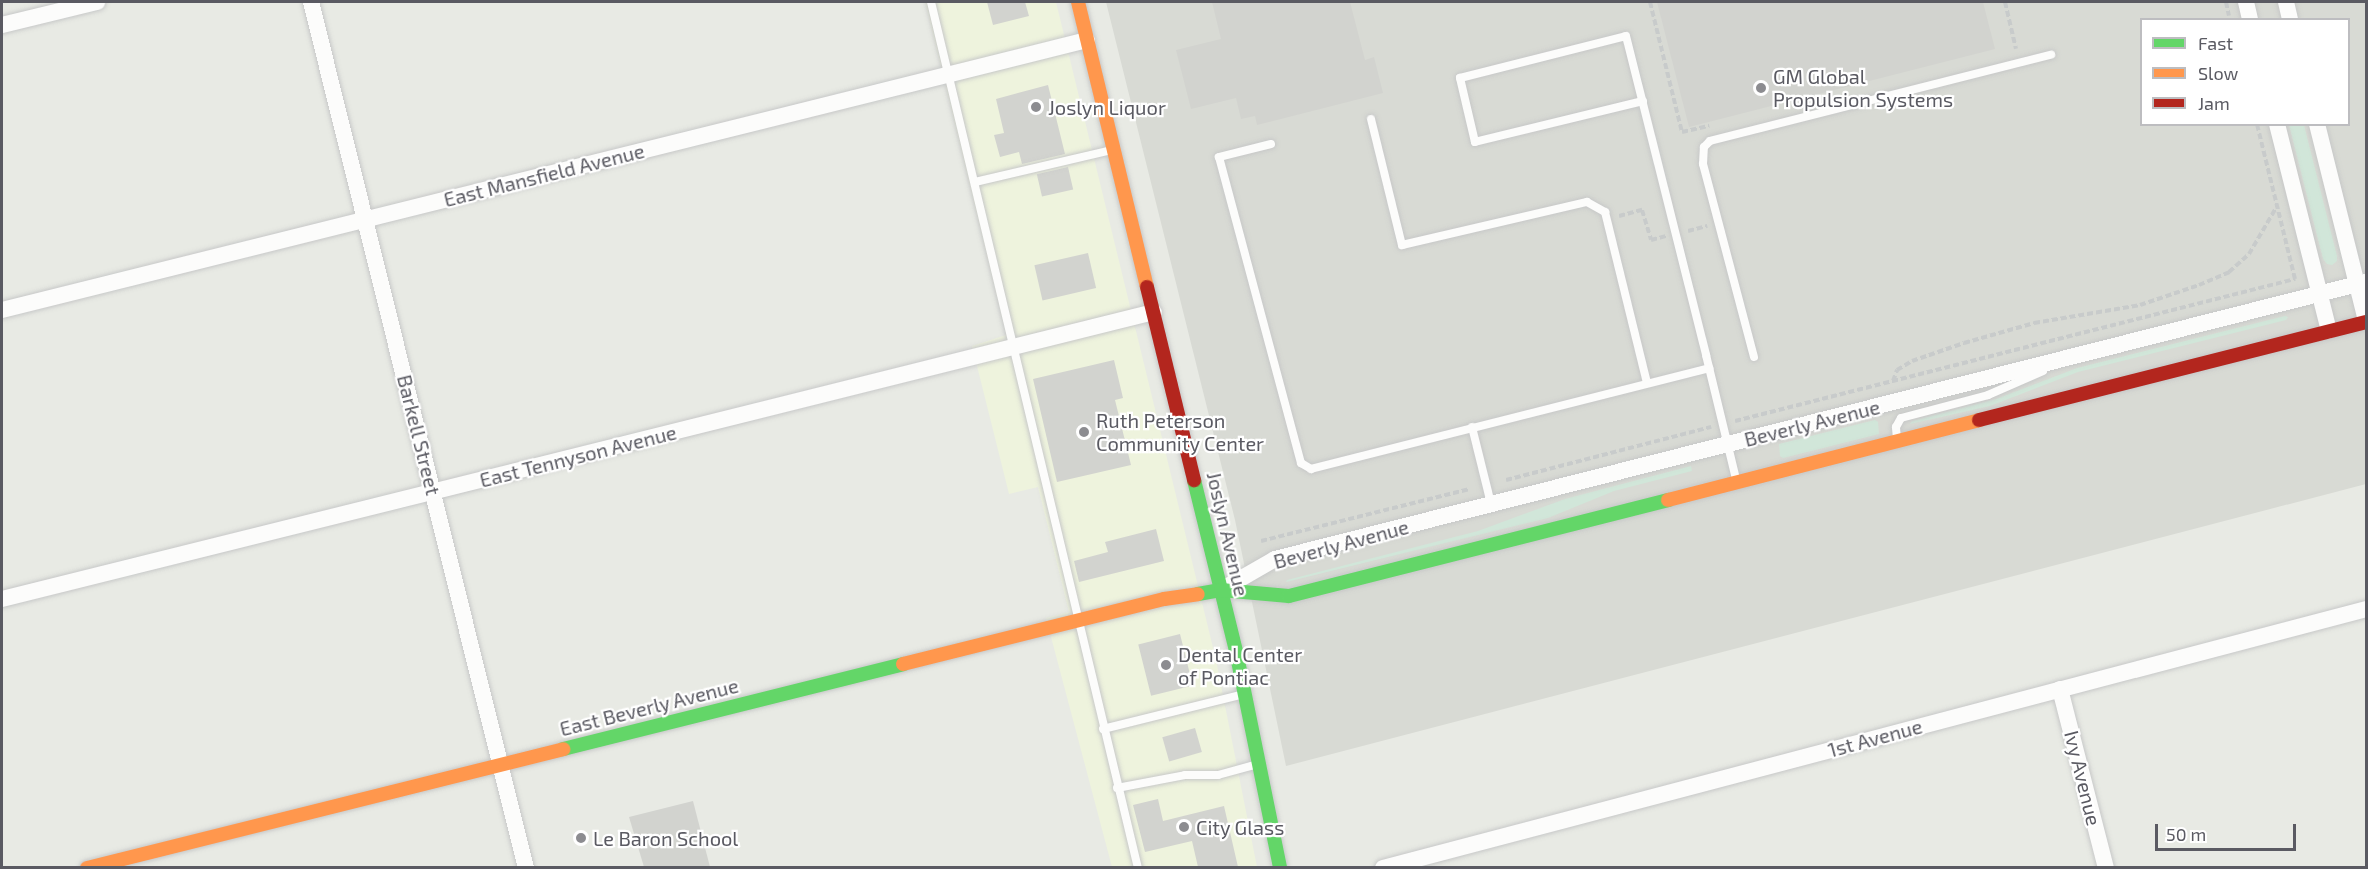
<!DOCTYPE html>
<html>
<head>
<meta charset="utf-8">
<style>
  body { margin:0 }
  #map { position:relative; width:2368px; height:869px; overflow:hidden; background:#e8eae4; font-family:"Exo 2",sans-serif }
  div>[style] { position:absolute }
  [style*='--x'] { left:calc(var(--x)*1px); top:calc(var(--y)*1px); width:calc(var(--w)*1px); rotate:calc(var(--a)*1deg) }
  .commercial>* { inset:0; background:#eef3dd }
  .industrial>* { inset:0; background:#d8dad4 }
  .green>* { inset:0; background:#d1e6d9 }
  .building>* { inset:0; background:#d2d3cf; transform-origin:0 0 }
  .path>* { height:4px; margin-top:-2px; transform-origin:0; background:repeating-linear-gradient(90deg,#c8cbcb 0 6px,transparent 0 9px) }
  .roads { filter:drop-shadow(0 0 2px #c7c8c8) drop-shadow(0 0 2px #c7c8c8) }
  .lane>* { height:8px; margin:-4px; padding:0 4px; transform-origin:4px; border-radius:4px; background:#fcfcfb }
  .street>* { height:16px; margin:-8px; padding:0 8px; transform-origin:8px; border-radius:8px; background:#fcfcfb }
  .fast>* { height:14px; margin:-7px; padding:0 7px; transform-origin:7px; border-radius:7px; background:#63d668 }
  .slow>* { height:14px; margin:-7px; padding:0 7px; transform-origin:7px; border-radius:7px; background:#ff974d }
  .jam>* { height:14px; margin:-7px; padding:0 7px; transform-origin:7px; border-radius:7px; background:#b3261e }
  .dots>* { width:16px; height:16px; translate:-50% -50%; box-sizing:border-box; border:3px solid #fff; border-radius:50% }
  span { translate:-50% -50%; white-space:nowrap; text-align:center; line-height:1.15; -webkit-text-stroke:4.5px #fff; paint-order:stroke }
  .poi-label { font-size:20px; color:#5a5a62 }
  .left { translate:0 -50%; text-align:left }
  .street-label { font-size:20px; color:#5a5a62 }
  .frame { position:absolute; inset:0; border:3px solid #5a5a62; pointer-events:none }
  .legend { position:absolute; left:2140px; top:18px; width:210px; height:108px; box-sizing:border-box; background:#fff; border:2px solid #bdbdc0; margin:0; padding:8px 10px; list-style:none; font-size:18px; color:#5a5a62 }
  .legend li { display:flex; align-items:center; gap:12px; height:30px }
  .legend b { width:30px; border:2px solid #bdbdc0 }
  .scale { position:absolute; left:2155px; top:824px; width:141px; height:27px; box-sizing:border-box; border:3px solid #5a5a62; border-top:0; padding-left:8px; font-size:18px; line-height:21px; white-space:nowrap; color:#5a5a62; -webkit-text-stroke:4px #fff; paint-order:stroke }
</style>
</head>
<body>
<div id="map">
  <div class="commercial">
    <div style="clip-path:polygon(925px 2px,1056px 2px,1216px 660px,1257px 867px,1112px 867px,1046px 618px,1069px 612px,1038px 487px,1009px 494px,972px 346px,1006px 335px)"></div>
  </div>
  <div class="industrial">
    <div style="clip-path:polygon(evenodd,1106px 2px,2366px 2px,2366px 484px,1286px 766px,1235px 520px,1106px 2px,2142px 20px,2348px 20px,2348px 124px,2142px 124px,2142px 20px)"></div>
  </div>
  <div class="green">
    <div style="clip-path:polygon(2289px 125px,2304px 125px,2337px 256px,2337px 261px,2332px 265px,2327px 264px,2323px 259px)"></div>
    <div style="clip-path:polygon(2285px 316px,2288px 317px,2286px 320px,2078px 372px,1990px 406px,1910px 424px,1912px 421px,1996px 399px,2077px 368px)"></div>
    <div style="clip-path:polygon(1875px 420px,1878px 422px,1879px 434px,1783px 458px,1780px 456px,1779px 444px)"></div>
    <div style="clip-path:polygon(1691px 466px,1692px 471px,1614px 491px,1548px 518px,1286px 582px,1287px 580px,1478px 531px,1565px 499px)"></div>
  </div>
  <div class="building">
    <div style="clip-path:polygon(987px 2px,1025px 2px,1029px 16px,993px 25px)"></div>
    <div style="clip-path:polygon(1212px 2px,1350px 2px,1365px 60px,1374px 57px,1383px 93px,1257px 125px,1255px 116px,1241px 119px,1236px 98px,1191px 109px,1176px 50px,1221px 39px)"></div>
    <div style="clip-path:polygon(1657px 2px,1983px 2px,1995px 49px,1689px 127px)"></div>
    <div style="clip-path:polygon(1048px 85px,1065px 154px,1022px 164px,1019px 152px,1000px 157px,994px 135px,1004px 133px,996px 99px)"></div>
    <div style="left:1068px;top:167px;width:23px;height:32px;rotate:77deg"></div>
    <div style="left:1088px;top:253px;width:36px;height:55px;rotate:77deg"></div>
    <div style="clip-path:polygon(1114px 360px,1123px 398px,1115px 400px,1131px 465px,1057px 482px,1033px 379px)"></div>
    <div style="clip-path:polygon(1156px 529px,1164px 561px,1079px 582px,1074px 561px,1108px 552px,1105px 542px)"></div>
    <div style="left:1180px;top:634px;width:53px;height:43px;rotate:76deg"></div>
    <div style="left:1195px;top:728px;width:25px;height:34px;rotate:74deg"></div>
    <div style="clip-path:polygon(1158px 799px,1163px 821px,1224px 806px,1238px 867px,1198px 867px,1192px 841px,1145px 852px,1133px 805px)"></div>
    <div style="clip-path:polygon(693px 801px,710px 867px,644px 867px,629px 817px)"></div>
  </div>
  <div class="path">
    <div style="--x:1650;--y:2;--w:134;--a:76.2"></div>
    <div style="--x:1682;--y:132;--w:28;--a:-13"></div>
    <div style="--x:2005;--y:2;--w:48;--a:76.8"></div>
    <div style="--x:2226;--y:2;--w:14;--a:78"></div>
    <div style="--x:1619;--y:216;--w:24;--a:-15"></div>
    <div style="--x:1642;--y:210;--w:31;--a:73"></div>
    <div style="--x:1651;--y:240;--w:16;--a:-15"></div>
    <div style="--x:1688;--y:231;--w:20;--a:-15"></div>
    <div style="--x:1893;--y:381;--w:12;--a:-70"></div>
    <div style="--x:1897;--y:370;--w:17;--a:-31"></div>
    <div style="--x:1912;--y:361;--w:55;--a:-19.1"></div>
    <div style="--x:1964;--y:343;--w:73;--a:-15.9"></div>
    <div style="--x:2034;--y:323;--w:108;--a:-9.6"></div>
    <div style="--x:2140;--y:305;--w:62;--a:-18.7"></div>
    <div style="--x:2199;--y:285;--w:33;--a:-23"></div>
    <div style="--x:2229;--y:272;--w:27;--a:-42"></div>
    <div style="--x:2249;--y:254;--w:56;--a:-59.7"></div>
    <div style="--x:1735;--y:421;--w:578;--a:-14.23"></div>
    <div style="--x:2295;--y:279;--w:160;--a:-103.8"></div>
    <div style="--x:1506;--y:480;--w:212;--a:-14.5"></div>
    <div style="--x:1261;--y:541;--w:214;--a:-14"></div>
  </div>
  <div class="roads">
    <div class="lane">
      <div style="--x:931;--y:2;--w:890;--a:76.56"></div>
      <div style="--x:1643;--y:101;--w:173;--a:166.3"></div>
      <div style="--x:1475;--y:142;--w:66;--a:-103.2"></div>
      <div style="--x:1460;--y:78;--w:171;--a:-14.2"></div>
      <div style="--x:1626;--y:36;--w:329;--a:75.9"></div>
      <div style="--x:1706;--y:355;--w:128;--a:76.4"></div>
      <div style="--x:1371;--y:119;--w:130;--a:76.2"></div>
      <div style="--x:1402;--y:245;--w:190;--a:-13.1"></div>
      <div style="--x:1587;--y:202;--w:21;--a:29"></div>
      <div style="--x:1605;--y:212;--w:176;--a:76.2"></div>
      <div style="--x:1271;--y:144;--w:54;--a:166"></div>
      <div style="--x:1219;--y:157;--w:317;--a:75"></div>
      <div style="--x:1301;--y:463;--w:12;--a:31"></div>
      <div style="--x:1311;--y:469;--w:411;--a:-14.2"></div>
      <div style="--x:975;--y:182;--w:140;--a:-13.2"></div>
      <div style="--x:1754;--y:357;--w:200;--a:-104.8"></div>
      <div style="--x:1703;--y:164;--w:17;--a:-87"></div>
      <div style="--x:1704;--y:147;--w:8;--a:-45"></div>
      <div style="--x:1710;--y:141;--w:352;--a:-14.2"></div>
      <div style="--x:1472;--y:427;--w:79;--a:76.1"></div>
      <div style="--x:1897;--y:439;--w:12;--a:-95"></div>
      <div style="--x:1896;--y:427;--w:10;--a:-61"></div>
      <div style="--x:1901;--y:418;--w:90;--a:-14.8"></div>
      <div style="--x:1988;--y:395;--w:60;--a:-23.6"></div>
      <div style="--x:1103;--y:729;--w:145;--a:-13.9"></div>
      <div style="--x:1117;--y:788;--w:69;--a:-10.8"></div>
      <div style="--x:1185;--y:775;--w:33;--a:0"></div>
      <div style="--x:1218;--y:775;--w:41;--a:-15.4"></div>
    </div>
    <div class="street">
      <div style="--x:311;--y:2;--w:892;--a:76.06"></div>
      <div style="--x:2246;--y:2;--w:18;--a:77"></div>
      <div style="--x:2286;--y:2;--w:18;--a:77"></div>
      <div style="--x:2;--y:25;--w:98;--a:-13.6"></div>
      <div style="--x:2277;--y:124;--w:213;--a:75.9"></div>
      <div style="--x:2317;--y:124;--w:203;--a:76"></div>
      <div style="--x:2;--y:310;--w:1118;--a:-13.97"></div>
      <div style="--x:1221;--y:590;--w:62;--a:-29.9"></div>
      <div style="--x:1275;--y:559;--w:1126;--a:-14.25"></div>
      <div style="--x:2;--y:599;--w:1187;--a:-13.99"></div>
      <div style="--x:2060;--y:689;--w:185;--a:75.6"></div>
      <div style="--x:1383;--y:868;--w:1017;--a:-14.76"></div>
    </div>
    <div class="fast">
      <div style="--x:1194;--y:480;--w:176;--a:76.2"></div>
      <div style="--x:1236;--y:651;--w:221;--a:78.5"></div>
      <div style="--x:1198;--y:594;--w:23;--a:-10"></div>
      <div style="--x:1221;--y:590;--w:68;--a:5"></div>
      <div style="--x:1289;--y:596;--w:391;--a:-14.2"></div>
      <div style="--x:563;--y:749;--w:350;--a:-14"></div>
    </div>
    <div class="slow">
      <div style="--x:1078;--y:2;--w:293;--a:76.4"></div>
      <div style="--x:1668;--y:500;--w:321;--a:-14.4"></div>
      <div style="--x:903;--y:664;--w:269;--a:-14"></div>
      <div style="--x:1164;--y:599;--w:34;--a:-8"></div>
      <div style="--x:87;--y:868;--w:491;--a:-14"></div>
    </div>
    <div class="jam">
      <div style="--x:1147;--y:287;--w:199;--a:76.3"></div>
      <div style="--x:1979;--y:420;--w:399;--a:-14.2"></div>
    </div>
  </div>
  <div class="dots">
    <div style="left:1761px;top:88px;background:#8c8c90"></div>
    <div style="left:1036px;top:107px;background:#8c8c90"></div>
    <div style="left:1084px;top:432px;background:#8c8c90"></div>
    <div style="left:1166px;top:665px;background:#8c8c90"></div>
    <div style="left:1184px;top:827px;background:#8c8c90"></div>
    <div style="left:581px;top:838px;background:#8c8c90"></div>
  </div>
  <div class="poi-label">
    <span class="left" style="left:1773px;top:88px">GM Global<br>Propulsion Systems</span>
    <span class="left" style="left:1048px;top:107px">Joslyn Liquor</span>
    <span class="left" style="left:1096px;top:432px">Ruth Peterson<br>Community Center</span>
    <span class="left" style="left:1178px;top:666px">Dental Center<br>of Pontiac</span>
    <span class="left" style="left:1196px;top:827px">City Glass</span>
    <span class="left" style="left:593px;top:838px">Le Baron School</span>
  </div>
  <div class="street-label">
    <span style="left:544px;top:175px;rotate:-14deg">East Mansfield Avenue</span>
    <span style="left:1812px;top:423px;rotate:-14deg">Beverly Avenue</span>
    <span style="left:419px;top:435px;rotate:76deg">Barkell Street</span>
    <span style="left:578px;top:456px;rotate:-14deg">East Tennyson Avenue</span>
    <span style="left:1228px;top:534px;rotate:77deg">Joslyn Avenue</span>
    <span style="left:1341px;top:544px;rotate:-15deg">Beverly Avenue</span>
    <span style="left:649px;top:707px;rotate:-14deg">East Beverly Avenue</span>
    <span style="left:1875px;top:738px;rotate:-15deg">1st Avenue</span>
    <span style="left:2083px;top:778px;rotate:76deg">Ivy Avenue</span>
  </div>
  <div class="frame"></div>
  <ul class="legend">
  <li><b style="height:8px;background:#63d668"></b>Fast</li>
  <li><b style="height:8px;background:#ff974d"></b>Slow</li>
  <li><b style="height:8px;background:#b3261e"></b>Jam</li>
  </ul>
  <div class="scale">50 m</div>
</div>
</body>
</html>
